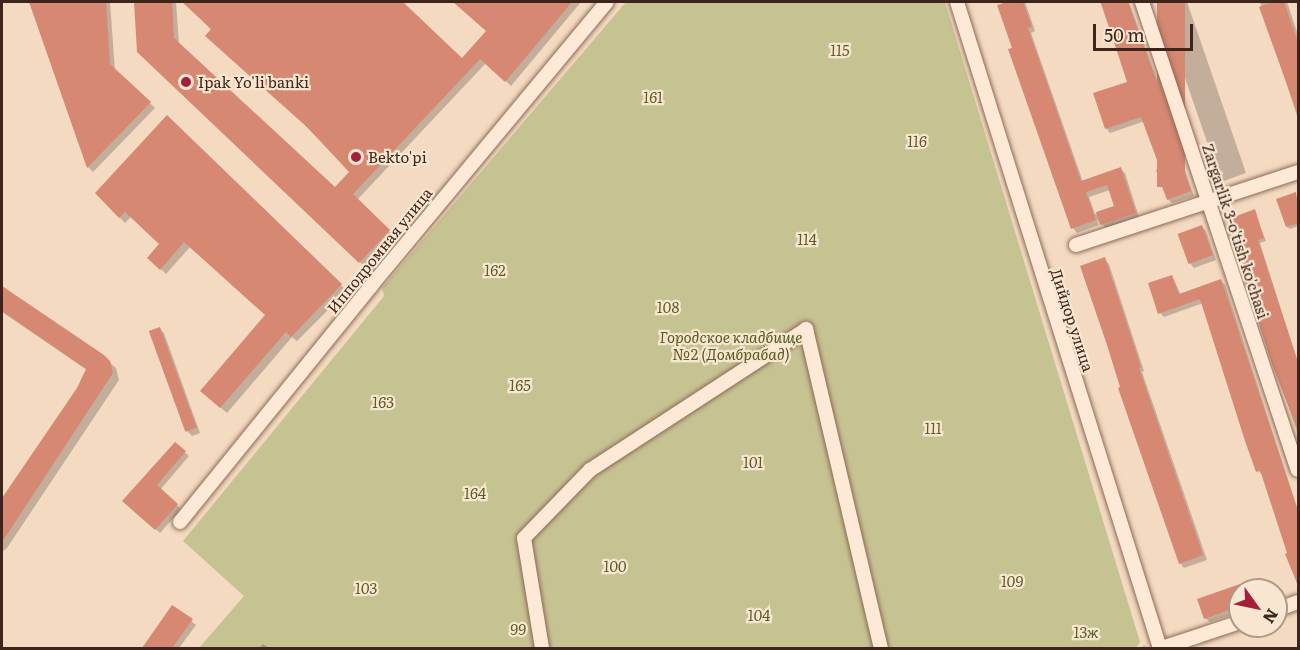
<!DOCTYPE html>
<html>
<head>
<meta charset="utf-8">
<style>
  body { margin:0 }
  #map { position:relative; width:1300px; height:650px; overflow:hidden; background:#f3dac1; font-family:Literata,serif }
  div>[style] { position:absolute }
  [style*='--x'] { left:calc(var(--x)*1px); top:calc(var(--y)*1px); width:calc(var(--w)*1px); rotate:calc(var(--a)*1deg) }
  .cemetery>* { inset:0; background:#c6c393 }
  .shadow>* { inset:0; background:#0003 }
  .stream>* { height:4px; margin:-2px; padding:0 2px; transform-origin:2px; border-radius:2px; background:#a4c5b5 }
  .building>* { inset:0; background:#d68872; transform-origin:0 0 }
  .roads { filter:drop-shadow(0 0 2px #8f6956) drop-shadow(0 0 2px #8f6956) }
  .minor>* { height:14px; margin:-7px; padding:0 7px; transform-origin:7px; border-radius:7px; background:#fde9d5 }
  .dots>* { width:16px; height:16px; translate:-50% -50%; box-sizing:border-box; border:3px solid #f9e6d1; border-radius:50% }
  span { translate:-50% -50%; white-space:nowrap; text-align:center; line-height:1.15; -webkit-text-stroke:4.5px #f9e6d1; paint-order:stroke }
  .park-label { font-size:15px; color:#585c20; font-style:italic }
  .poi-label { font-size:15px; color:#3d251c }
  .left { translate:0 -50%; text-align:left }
  .street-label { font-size:15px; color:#3d251c }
  .frame { position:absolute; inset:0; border:3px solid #3d251c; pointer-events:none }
  .north { position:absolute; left:1228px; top:578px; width:60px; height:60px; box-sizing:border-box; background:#f9e6d1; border:2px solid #ae9989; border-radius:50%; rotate:123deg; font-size:16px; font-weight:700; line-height:24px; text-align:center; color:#3d251c }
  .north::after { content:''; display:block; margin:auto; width:21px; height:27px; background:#a51f3a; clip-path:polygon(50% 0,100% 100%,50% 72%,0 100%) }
  .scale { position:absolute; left:1093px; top:24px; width:100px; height:27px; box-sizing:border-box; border:3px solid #3d251c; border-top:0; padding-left:8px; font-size:18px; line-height:21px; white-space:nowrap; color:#3d251c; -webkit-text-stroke:4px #f9e6d1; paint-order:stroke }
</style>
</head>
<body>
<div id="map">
  <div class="cemetery">
    <div style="clip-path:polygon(626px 2px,945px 2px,1140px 642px,1136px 648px,199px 648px,244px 596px,183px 541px,384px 296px,382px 288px)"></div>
  </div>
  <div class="shadow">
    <div style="clip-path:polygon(30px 2px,110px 2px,115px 71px,155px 108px,93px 172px,88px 167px)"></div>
    <div style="clip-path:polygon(135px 2px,176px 2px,179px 44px,335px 189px,351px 172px,184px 2px,400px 2px,462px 60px,487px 31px,455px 2px,581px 2px,511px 86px,486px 63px,357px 200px,394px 236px,365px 267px,138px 51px)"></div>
    <div style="clip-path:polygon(evenodd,1002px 2px,1025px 2px,1035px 31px,1031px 33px,1083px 182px,1120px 169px,1125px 173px,1139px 217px,1106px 228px,1097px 220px,1099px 225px,1077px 233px,1073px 228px,1013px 49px,1002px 2px,1110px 190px,1116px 207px,1095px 214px,1089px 197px,1110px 190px)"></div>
    <div style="clip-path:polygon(1100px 2px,1129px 2px,1183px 151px,1179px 153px,1194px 196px,1172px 203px,1168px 199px,1162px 169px,1145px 121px,1110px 133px,1106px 128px,1129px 83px)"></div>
    <div style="clip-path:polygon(1159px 2px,1187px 2px,1246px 173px,1224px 181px,1219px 177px)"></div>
    <div style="clip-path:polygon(1260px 2px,1287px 2px,1298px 35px,1298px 119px)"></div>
    <div style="clip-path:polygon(167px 118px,347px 291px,297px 341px,292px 337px,227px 413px,207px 396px,267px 315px,190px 247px,166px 274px,149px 258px,161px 244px,132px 216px,125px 223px,97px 193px)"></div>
    <div style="clip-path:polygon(1295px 194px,1298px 198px,1298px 226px,1290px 229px,1287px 227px)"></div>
    <div style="clip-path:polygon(1254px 211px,1266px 241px,1260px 243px,1298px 363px,1298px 435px,1242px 265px,1248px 263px)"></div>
    <div style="clip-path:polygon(1202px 227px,1206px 231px,1216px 260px,1194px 268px,1190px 263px)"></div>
    <div style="clip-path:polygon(1104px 259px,1109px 264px,1144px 371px,1142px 372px,1207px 560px,1184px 568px,1180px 563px,1122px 388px)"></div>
    <div style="clip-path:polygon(1172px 276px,1181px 295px,1221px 281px,1225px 285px,1298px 510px,1298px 587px,1263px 474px,1257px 471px,1203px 303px,1164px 317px,1160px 313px)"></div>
    <div style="clip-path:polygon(2px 288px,109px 362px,116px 368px,119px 380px,7px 548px,2px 552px,2px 505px,78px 388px,87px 370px,2px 312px)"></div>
    <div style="clip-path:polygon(159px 329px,164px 333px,200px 433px,192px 436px,187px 431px)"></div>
    <div style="clip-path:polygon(175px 444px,189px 456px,160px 490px,181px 509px,160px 533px,124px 501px)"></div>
    <div style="clip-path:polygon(1253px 581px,1259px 590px,1240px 590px,1240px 612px,1210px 622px,1205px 618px,1199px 600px)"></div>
    <div style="clip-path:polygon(173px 607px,196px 625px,179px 648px,143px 648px)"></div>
    <div style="clip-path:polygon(263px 644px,269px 648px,259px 648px)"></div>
  </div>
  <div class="stream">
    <div style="--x:1144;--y:648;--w:1;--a:-45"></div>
  </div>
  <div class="building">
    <div style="clip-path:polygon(29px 2px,106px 2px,110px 64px,151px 102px,87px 168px)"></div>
    <div style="clip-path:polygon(134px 2px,172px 2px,174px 38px,335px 187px,349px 172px,308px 128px,205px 36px,211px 29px,182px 2px,403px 2px,462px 58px,486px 31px,453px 2px,572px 2px,505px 82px,480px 59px,353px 194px,390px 230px,359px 263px,137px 52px)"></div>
    <div style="clip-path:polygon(1008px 2px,1023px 2px,1032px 27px,1028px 28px,1081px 181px,1121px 167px,1136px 213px,1100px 225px,1096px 212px,1114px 206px,1107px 185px,1086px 192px,1096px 220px,1071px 229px,1008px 49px,1012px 48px,997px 5px)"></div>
    <div style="clip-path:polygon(1101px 2px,1128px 2px,1180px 147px,1176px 148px,1191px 191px,1167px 200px,1156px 170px,1160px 168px,1141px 117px,1105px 129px,1093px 93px,1127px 82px)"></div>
    <div style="left:1157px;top:2px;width:28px;height:185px"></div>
    <div style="clip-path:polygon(1273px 2px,1284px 2px,1299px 45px,1299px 118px,1259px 7px)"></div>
    <div style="clip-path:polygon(167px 115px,342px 284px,291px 337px,286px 332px,220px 408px,200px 391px,265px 315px,184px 242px,160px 270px,147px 258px,159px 244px,125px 212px,119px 218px,95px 193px)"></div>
    <div style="clip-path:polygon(1296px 192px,1299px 223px,1286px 227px,1276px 199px)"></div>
    <div style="clip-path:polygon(1255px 209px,1264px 238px,1258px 240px,1299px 365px,1299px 433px,1273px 367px,1240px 265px,1246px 262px,1231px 218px)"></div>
    <div style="left:1202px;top:225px;width:32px;height:26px;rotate:70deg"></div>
    <div style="clip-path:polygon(1105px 257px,1141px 367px,1139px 368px,1203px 555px,1179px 564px,1118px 388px,1120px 387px,1107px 345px,1080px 266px)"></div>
    <div style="clip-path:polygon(1172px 275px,1179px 294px,1221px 279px,1299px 514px,1299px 588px,1285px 554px,1287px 553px,1260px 470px,1256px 472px,1245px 441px,1200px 299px,1158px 314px,1148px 283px)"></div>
    <div style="clip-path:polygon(2px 286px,104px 355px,110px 361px,113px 373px,2px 542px,2px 498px,77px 388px,86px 369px,2px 311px)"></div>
    <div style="left:160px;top:327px;width:107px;height:12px;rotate:70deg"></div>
    <div style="clip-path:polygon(175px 442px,186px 451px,157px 485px,178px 504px,155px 530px,122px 501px)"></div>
    <div style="clip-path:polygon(1240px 584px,1240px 606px,1204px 619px,1197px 599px)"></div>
    <div style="clip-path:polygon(172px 605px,193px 619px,172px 648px,142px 648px)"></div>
  </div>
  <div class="roads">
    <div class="minor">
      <div style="--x:957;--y:2;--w:677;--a:72.56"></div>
      <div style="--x:1142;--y:2;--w:493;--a:71.6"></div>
      <div style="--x:1076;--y:245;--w:234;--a:-18.2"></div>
      <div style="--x:180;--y:522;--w:304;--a:-51"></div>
      <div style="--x:371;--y:286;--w:369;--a:-50.3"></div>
      <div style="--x:1276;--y:610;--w:23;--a:-20"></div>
      <div style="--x:542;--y:648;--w:111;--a:-99.3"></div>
      <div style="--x:524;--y:538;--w:95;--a:-45.9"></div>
      <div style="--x:590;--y:470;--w:258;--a:-33.1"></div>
      <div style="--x:806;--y:329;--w:328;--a:76.8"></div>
      <div style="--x:1162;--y:648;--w:82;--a:-18.4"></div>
    </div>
  </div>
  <div class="dots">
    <div style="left:186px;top:82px;background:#a51f3a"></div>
    <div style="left:356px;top:157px;background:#a51f3a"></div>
  </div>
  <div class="park-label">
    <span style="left:840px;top:50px">115</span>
    <span style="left:653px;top:97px">161</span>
    <span style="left:917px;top:141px">116</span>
    <span style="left:807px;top:239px">114</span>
    <span style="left:495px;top:270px">162</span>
    <span style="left:668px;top:307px">108</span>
    <span style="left:731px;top:345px">Городское кладбище<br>№2 (Домбрабад)</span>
    <span style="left:520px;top:385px">165</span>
    <span style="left:383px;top:402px">163</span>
    <span style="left:933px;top:428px">111</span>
    <span style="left:753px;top:462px">101</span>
    <span style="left:475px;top:493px">164</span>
    <span style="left:615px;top:566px">100</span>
    <span style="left:1012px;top:581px">109</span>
    <span style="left:366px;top:588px">103</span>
    <span style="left:759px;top:615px">104</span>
    <span style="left:518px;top:629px">99</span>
    <span style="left:1086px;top:632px">13ж</span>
  </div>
  <div class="poi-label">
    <span class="left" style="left:198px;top:82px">Ipak Yo'li banki</span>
    <span class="left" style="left:368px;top:157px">Bekto'pi</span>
  </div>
  <div class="street-label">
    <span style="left:1236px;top:231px;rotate:72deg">Zargarlik 3-o'tish ko'chasi</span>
    <span style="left:379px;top:250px;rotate:-51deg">Ипподромная улица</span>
    <span style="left:1073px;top:320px;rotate:72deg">Дийдор улица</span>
  </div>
  <div class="frame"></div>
  <div class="north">N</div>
  <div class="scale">50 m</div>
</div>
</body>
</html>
